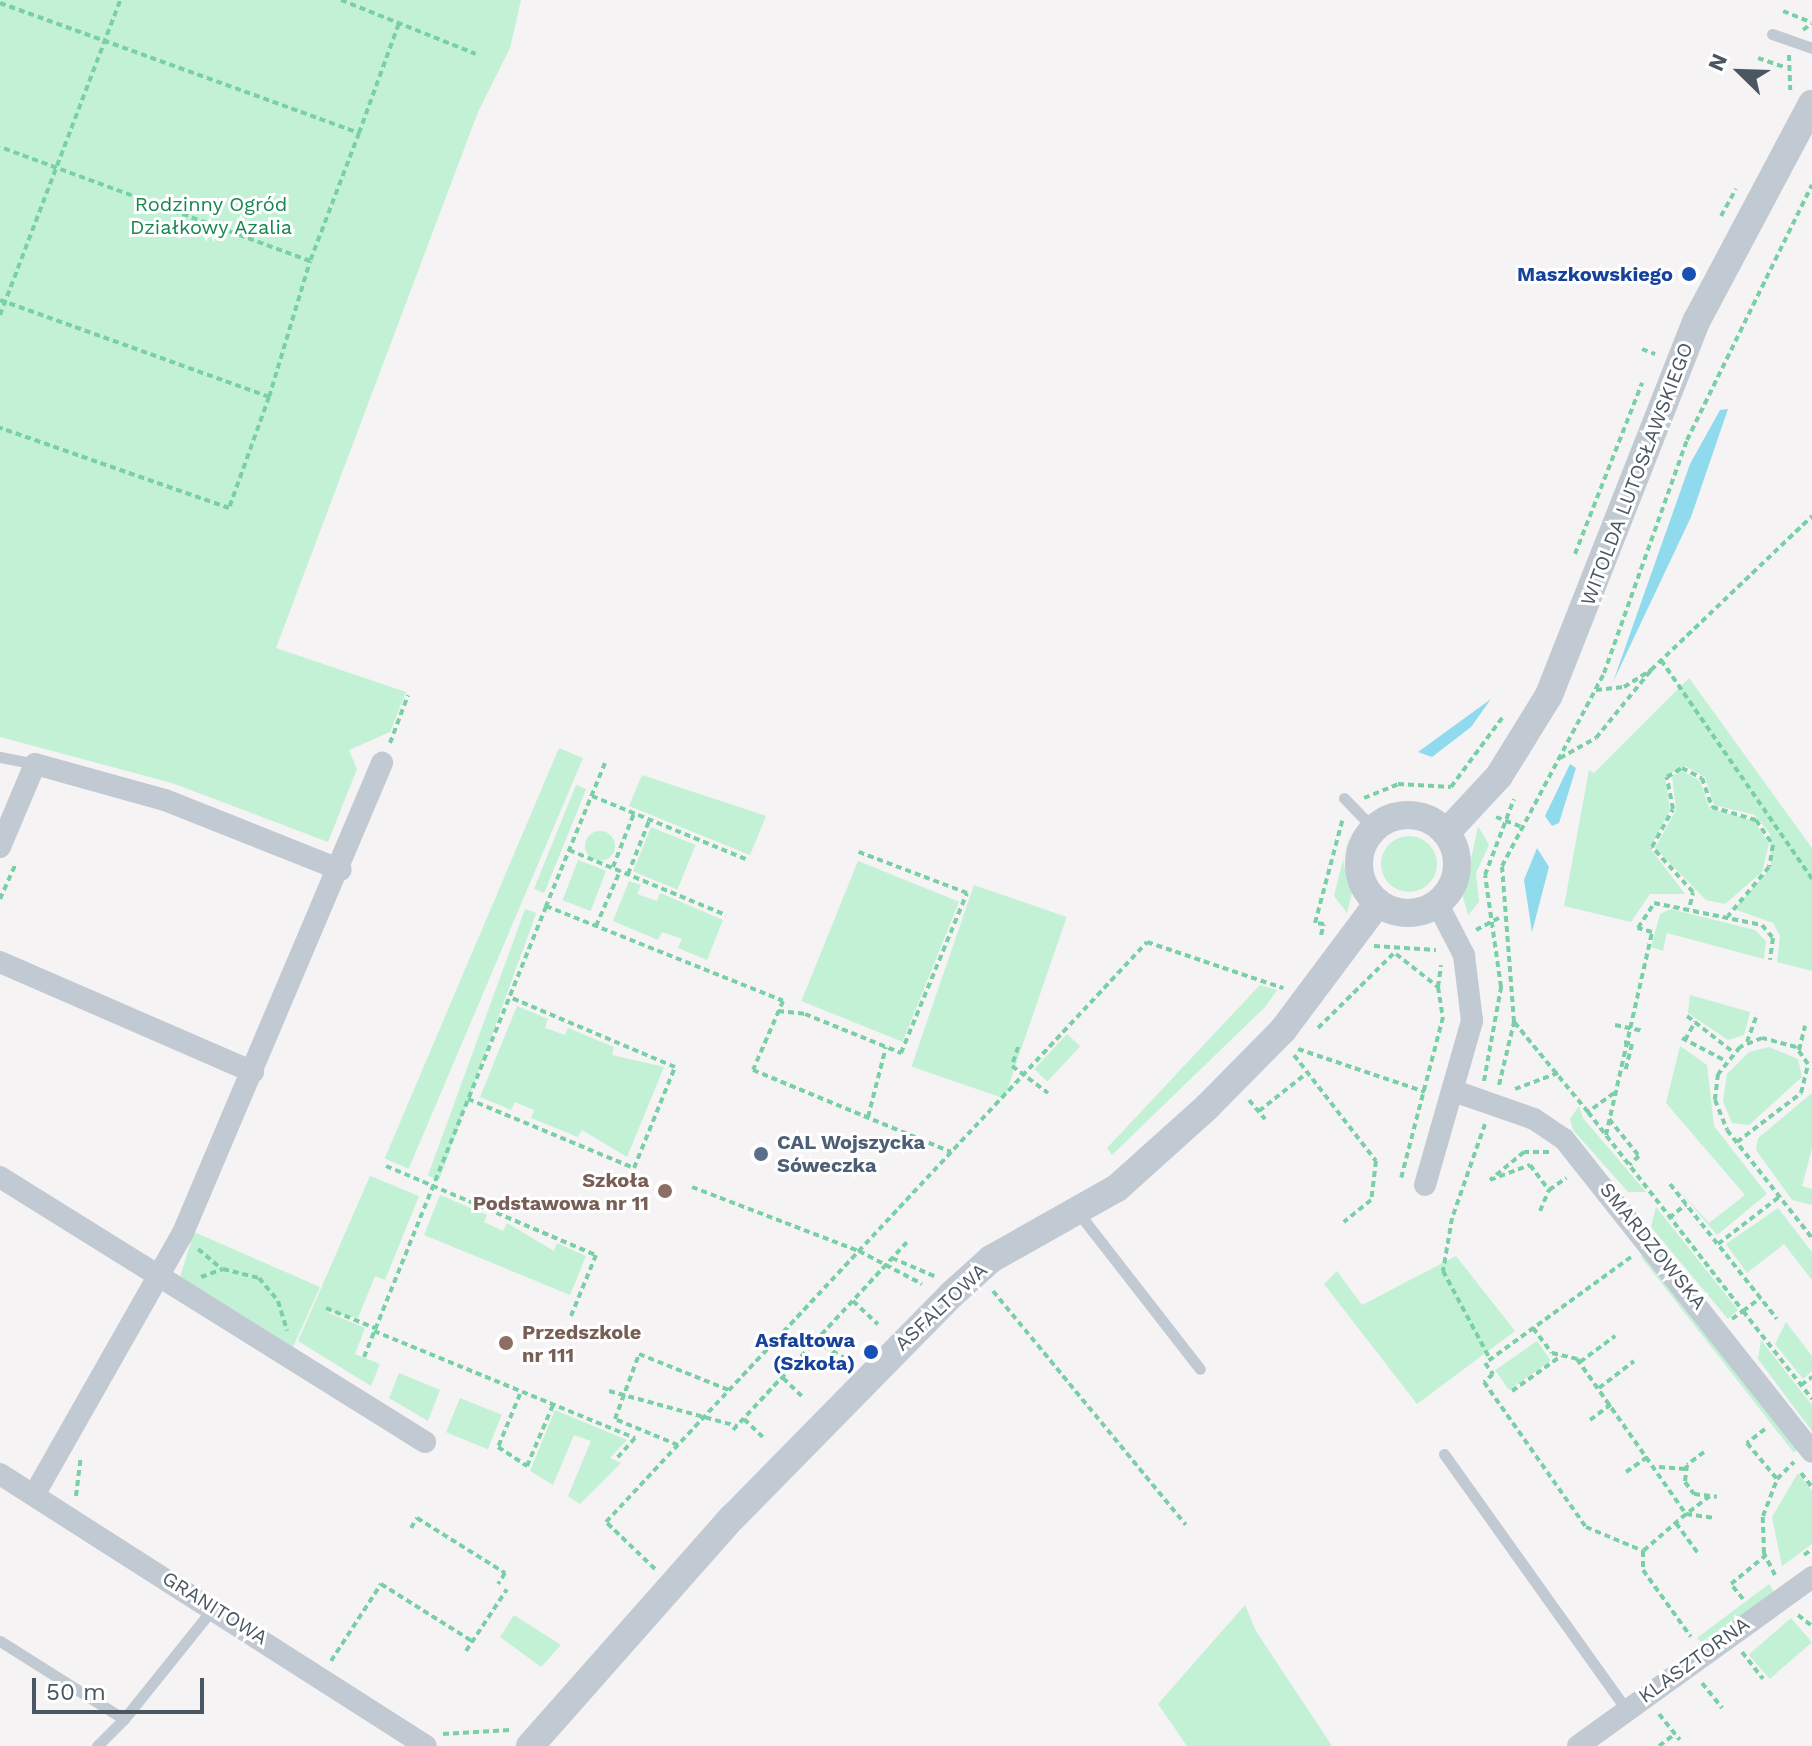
<!DOCTYPE html>
<html>
<head>
<meta charset="utf-8">
<style>
  body { margin:0 }
  #map { position:relative; width:1812px; height:1746px; overflow:hidden; background:#f5f3f3; font-family:"Work Sans",sans-serif }
  div>[style] { position:absolute }
  [style*='--x'] { left:calc(var(--x)*1px); top:calc(var(--y)*1px); width:calc(var(--w)*1px); rotate:calc(var(--a)*1deg) }
  .green>* { inset:0; background:#c3f1d5; transform-origin:0 0 }
  .round { border-radius:50% }
  .water>* { inset:0; background:#90daee }
  .path>* { height:4px; margin-top:-2px; transform-origin:0; background:repeating-linear-gradient(90deg,#7ad0a6 0 6px,transparent 0 10px) }
  .service>* { height:11px; margin:-5.5px; padding:0 5.5px; transform-origin:5.5px; border-radius:5.5px; background:#c1cad2 }
  .minor>* { height:22px; margin:-11px; padding:0 11px; transform-origin:11px; border-radius:11px; background:#c1cad2 }
  .tertiary>* { height:28px; margin:-14px; padding:0 14px; transform-origin:14px; border-radius:14px; background:#c1cad2 }
  .tertiary>.ring { margin:-14px; padding:0; box-sizing:content-box; background:none; border:28px solid #c1cad2; border-radius:50% }
  .dots>* { width:22px; height:22px; translate:-50% -50%; box-sizing:border-box; border:4px solid #fff; border-radius:50% }
  span { translate:-50% -50%; white-space:nowrap; text-align:center; line-height:1.15; -webkit-text-stroke:6px #fff; paint-order:stroke }
  .park-label { font-size:20px; color:#17864f }
  .transit-label { font-size:20px; color:#164399; font-weight:700 }
  .right { translate:-100% -50%; text-align:right }
  .street-label { font-size:20px; color:#4a5661 }
  .service-label { font-size:20px; color:#4e5e75; font-weight:700 }
  .left { translate:0 -50%; text-align:left }
  .education-label { font-size:20px; color:#785e54; font-weight:700 }
  .north { position:absolute; left:1700px; top:32px; width:80px; height:80px; -webkit-text-stroke:6px #fff; paint-order:stroke; rotate:293deg; font-size:22px; font-weight:700; line-height:32px; text-align:center; color:#4a5661 }
  .north::after { content:''; display:block; margin:auto; width:28px; height:36px; background:#4a5661; clip-path:polygon(50% 0,100% 100%,50% 72%,0 100%) }
  .scale { position:absolute; left:32px; top:1678px; width:172px; height:36px; box-sizing:border-box; border:4px solid #4a5661; border-top:0; padding-left:10px; font-size:24px; line-height:28px; white-space:nowrap; color:#4a5661; -webkit-text-stroke:6px #fff; paint-order:stroke }
</style>
</head>
<body>
<div id="map">
  <div class="green">
    <div style="clip-path:polygon(0 0,521px 0,510px 48px,478px 112px,276px 648px,406px 692px,390px 732px,349px 750px,357px 769px,328px 842px,172px 783px,0 737px)"></div>
    <div style="clip-path:polygon(1689px 678px,1812px 848px,1812px 971px,1777px 962px,1780px 936px,1773px 923px,1734px 909px,1771px 868px,1770px 834px,1755px 815px,1714px 805px,1705px 777px,1685px 766px,1665px 776px,1670px 810px,1650px 848px,1685px 894px,1650px 894px,1631px 922px,1564px 906px,1589px 770px,1594px 773px)"></div>
    <div style="left:559px;top:748px;width:26px;height:446px;rotate:23deg"></div>
    <div style="clip-path:polygon(1683px 771px,1700px 781px,1709px 808px,1754px 821px,1769px 844px,1762px 872px,1725px 904px,1706px 900px,1655px 848px,1676px 810px,1672px 775px)"></div>
    <div style="clip-path:polygon(642px 775px,766px 816px,750px 855px,629px 806px)"></div>
    <div style="left:576px;top:785px;width:11px;height:112px;rotate:22deg"></div>
    <div style="clip-path:polygon(1352px 823px,1343px 861px,1352px 893px,1347px 913px,1334px 896px)"></div>
    <div style="clip-path:polygon(1478px 826px,1489px 845px,1476px 873px,1479px 902px,1468px 915px,1463px 897px)"></div>
    <div style="left:651px;top:827px;width:48px;height:48px;rotate:22deg"></div>
    <div class="round" style="left:585px;top:831px;width:30px;height:30px"></div>
    <div class="round" style="left:1381px;top:836px;width:56px;height:56px"></div>
    <div style="left:578px;top:860px;width:30px;height:43px;rotate:21deg"></div>
    <div style="left:858px;top:861px;width:109px;height:151px;rotate:22deg"></div>
    <div style="clip-path:polygon(629px 881px,641px 885px,637px 894px,657px 901px,660px 893px,723px 920px,707px 960px,678px 948px,682px 939px,662px 932px,658px 940px,613px 921px)"></div>
    <div style="left:974px;top:885px;width:98px;height:192px;rotate:19deg"></div>
    <div style="left:525px;top:909px;width:12px;height:284px;rotate:20deg"></div>
    <div style="clip-path:polygon(1671px 909px,1755px 930px,1766px 941px,1764px 959px,1667px 933px,1663px 951px,1651px 947px,1660px 914px)"></div>
    <div style="clip-path:polygon(1260px 985px,1277px 990px,1266px 1006px,1112px 1155px,1107px 1148px)"></div>
    <div style="clip-path:polygon(1690px 995px,1750px 1012px,1744px 1035px,1728px 1040px,1688px 1013px)"></div>
    <div style="clip-path:polygon(517px 1006px,548px 1019px,545px 1028px,565px 1035px,568px 1028px,614px 1047px,612px 1055px,664px 1067px,627px 1157px,582px 1130px,578px 1137px,531px 1118px,534px 1110px,515px 1102px,511px 1110px,480px 1097px)"></div>
    <div style="left:1067px;top:1034px;width:18px;height:48px;rotate:43deg"></div>
    <div style="clip-path:polygon(1680px 1046px,1707px 1065px,1714px 1126px,1767px 1194px,1717px 1235px,1677px 1188px,1709px 1223px,1745px 1195px,1666px 1103px)"></div>
    <div style="clip-path:polygon(1769px 1047px,1798px 1059px,1802px 1077px,1749px 1125px,1732px 1123px,1723px 1101px,1727px 1074px,1749px 1052px)"></div>
    <div style="clip-path:polygon(1812px 1093px,1812px 1148px,1802px 1186px,1812px 1189px,1812px 1205px,1792px 1200px,1756px 1150px,1758px 1138px)"></div>
    <div style="clip-path:polygon(1579px 1106px,1583px 1118px,1646px 1192px,1628px 1192px,1573px 1130px,1570px 1119px)"></div>
    <div style="clip-path:polygon(370px 1176px,419px 1196px,385px 1280px,375px 1276px,358px 1318px,325px 1311px,365px 1328px,355px 1354px,380px 1364px,371px 1386px,298px 1341px)"></div>
    <div style="clip-path:polygon(440px 1195px,487px 1215px,484px 1222px,503px 1231px,507px 1223px,554px 1251px,557px 1243px,586px 1256px,570px 1295px,424px 1235px)"></div>
    <div style="clip-path:polygon(1656px 1207px,1738px 1310px,1728px 1319px,1651px 1227px)"></div>
    <div style="clip-path:polygon(1778px 1208px,1812px 1252px,1812px 1280px,1784px 1244px,1747px 1273px,1726px 1244px)"></div>
    <div style="clip-path:polygon(194px 1232px,320px 1287px,293px 1347px,180px 1277px)"></div>
    <div style="left:1646px;top:1252px;width:249px;height:7px;rotate:52deg"></div>
    <div style="clip-path:polygon(1456px 1256px,1515px 1331px,1417px 1404px,1324px 1284px,1337px 1271px,1362px 1305px)"></div>
    <div style="clip-path:polygon(1786px 1322px,1812px 1356px,1812px 1371px,1803px 1379px,1775px 1344px)"></div>
    <div style="clip-path:polygon(1761px 1340px,1812px 1405px,1812px 1431px,1758px 1359px)"></div>
    <div style="left:1537px;top:1341px;width:24px;height:51px;rotate:55deg"></div>
    <div style="clip-path:polygon(399px 1373px,440px 1390px,428px 1421px,389px 1398px)"></div>
    <div style="left:460px;top:1398px;width:45px;height:37px;rotate:22deg"></div>
    <div style="clip-path:polygon(555px 1410px,627px 1440px,610px 1458px,621px 1463px,580px 1504px,568px 1496px,591px 1441px,574px 1435px,553px 1485px,530px 1471px)"></div>
    <div style="clip-path:polygon(1798px 1473px,1812px 1491px,1812px 1544px,1782px 1566px,1772px 1517px)"></div>
    <div style="clip-path:polygon(1769px 1584px,1776px 1594px,1701px 1642px,1697px 1638px)"></div>
    <div style="clip-path:polygon(1245px 1605px,1256px 1631px,1332px 1746px,1187px 1746px,1158px 1704px)"></div>
    <div style="clip-path:polygon(514px 1615px,561px 1645px,541px 1667px,500px 1637px)"></div>
    <div style="left:1791px;top:1618px;width:32px;height:56px;rotate:49deg"></div>
  </div>
  <div class="water">
    <div style="clip-path:polygon(1728px 409px,1691px 517px,1613px 682px,1690px 464px,1720px 410px)"></div>
    <div style="clip-path:polygon(1491px 699px,1471px 727px,1432px 757px,1418px 752px)"></div>
    <div style="clip-path:polygon(1570px 764px,1576px 768px,1559px 823px,1552px 826px,1545px 816px)"></div>
    <div style="clip-path:polygon(1537px 848px,1549px 867px,1532px 932px,1524px 880px)"></div>
  </div>
  <div class="path">
    <div style="--x:341;--y:0;--w:145;--a:21.8"></div>
    <div style="--x:0;--y:3;--w:382;--a:19.9"></div>
    <div style="--x:359;--y:133;--w:137;--a:110.9"></div>
    <div style="--x:310;--y:261;--w:330;--a:-159.8"></div>
    <div style="--x:1783;--y:11;--w:27;--a:22"></div>
    <div style="--x:1803;--y:30;--w:11;--a:-38"></div>
    <div style="--x:1789;--y:55;--w:35;--a:88"></div>
    <div style="--x:1758;--y:58;--w:28;--a:19"></div>
    <div style="--x:359;--y:133;--w:117;--a:-70"></div>
    <div style="--x:1721;--y:216;--w:31;--a:-61"></div>
    <div style="--x:0;--y:300;--w:286;--a:19.8"></div>
    <div style="--x:269;--y:397;--w:118;--a:109.8"></div>
    <div style="--x:229;--y:508;--w:243;--a:-160.7"></div>
    <div style="--x:0;--y:315;--w:337;--a:-69.1"></div>
    <div style="--x:1642;--y:349;--w:14;--a:21"></div>
    <div style="--x:269;--y:397;--w:142;--a:-73.2"></div>
    <div style="--x:1575;--y:554;--w:184;--a:-68.6"></div>
    <div style="--x:1661;--y:660;--w:266;--a:55.4"></div>
    <div style="--x:1596;--y:690;--w:28;--a:-6"></div>
    <div style="--x:1624;--y:687;--w:32;--a:-32"></div>
    <div style="--x:1651;--y:670;--w:223;--a:-43.7"></div>
    <div style="--x:390;--y:743;--w:51;--a:-69.4"></div>
    <div style="--x:1560;--y:758;--w:41;--a:-29.1"></div>
    <div style="--x:1596;--y:738;--w:87;--a:-51"></div>
    <div style="--x:605;--y:763;--w:155;--a:112.4"></div>
    <div style="--x:546;--y:906;--w:255;--a:21.8"></div>
    <div style="--x:783;--y:1001;--w:75;--a:113.5"></div>
    <div style="--x:753;--y:1070;--w:214;--a:22.5"></div>
    <div style="--x:1451;--y:787;--w:86;--a:-53.5"></div>
    <div style="--x:592;--y:796;--w:169;--a:22.3"></div>
    <div style="--x:1364;--y:798;--w:37;--a:-22"></div>
    <div style="--x:1398;--y:784;--w:53;--a:3.2"></div>
    <div style="--x:1496;--y:817;--w:26;--a:21"></div>
    <div style="--x:569;--y:850;--w:170;--a:22.5"></div>
    <div style="--x:613;--y:867;--w:58;--a:-68.7"></div>
    <div style="--x:628;--y:874;--w:57;--a:-68.4"></div>
    <div style="--x:0;--y:899;--w:37;--a:-66"></div>
    <div style="--x:1690;--y:905;--w:13;--a:-77"></div>
    <div style="--x:1693;--y:892;--w:61;--a:-132.3"></div>
    <div style="--x:1652;--y:847;--w:43;--a:-61.1"></div>
    <div style="--x:1673;--y:809;--w:33;--a:-101"></div>
    <div style="--x:1667;--y:777;--w:17;--a:-31"></div>
    <div style="--x:1682;--y:768;--w:22;--a:27"></div>
    <div style="--x:1702;--y:778;--w:31;--a:71"></div>
    <div style="--x:1712;--y:807;--w:46;--a:16.5"></div>
    <div style="--x:1756;--y:820;--w:30;--a:56"></div>
    <div style="--x:1773;--y:845;--w:22;--a:100"></div>
    <div style="--x:1769;--y:867;--w:64;--a:129.9"></div>
    <div style="--x:1324;--y:924;--w:9;--a:-174"></div>
    <div style="--x:1315;--y:923;--w:109;--a:-75.1"></div>
    <div style="--x:596;--y:926;--w:60;--a:-66.4"></div>
    <div style="--x:1476;--y:930;--w:30;--a:-28"></div>
    <div style="--x:1321;--y:935;--w:11;--a:-75"></div>
    <div style="--x:1374;--y:946;--w:62;--a:3.7"></div>
    <div style="--x:1396;--y:954;--w:53;--a:38.2"></div>
    <div style="--x:1438;--y:987;--w:30;--a:81"></div>
    <div style="--x:1443;--y:1017;--w:166;--a:104.6"></div>
    <div style="--x:1438;--y:987;--w:22;--a:-82"></div>
    <div style="--x:778;--y:1011;--w:27;--a:6"></div>
    <div style="--x:805;--y:1014;--w:104;--a:22.1"></div>
    <div style="--x:901;--y:1053;--w:173;--a:-67.6"></div>
    <div style="--x:967;--y:893;--w:116;--a:-159.2"></div>
    <div style="--x:1687;--y:1016;--w:58;--a:38"></div>
    <div style="--x:1615;--y:1025;--w:29;--a:12"></div>
    <div style="--x:1318;--y:1028;--w:108;--a:-44.6"></div>
    <div style="--x:1682;--y:1038;--w:50;--a:27.6"></div>
    <div style="--x:1685;--y:1040;--w:21;--a:-61"></div>
    <div style="--x:1624;--y:1042;--w:8;--a:14"></div>
    <div style="--x:1632;--y:1044;--w:29;--a:104"></div>
    <div style="--x:1747;--y:1042;--w:30;--a:-70"></div>
    <div style="--x:1018;--y:1047;--w:20;--a:108"></div>
    <div style="--x:1012;--y:1066;--w:45;--a:36.9"></div>
    <div style="--x:1298;--y:1049;--w:134;--a:18.7"></div>
    <div style="--x:1799;--y:1050;--w:25;--a:-76"></div>
    <div style="--x:1294;--y:1055;--w:134;--a:52.3"></div>
    <div style="--x:1376;--y:1161;--w:39;--a:97"></div>
    <div style="--x:1371;--y:1200;--w:35;--a:141"></div>
    <div style="--x:1484;--y:1081;--w:96;--a:-79.7"></div>
    <div style="--x:1501;--y:987;--w:113;--a:-98.1"></div>
    <div style="--x:1485;--y:875;--w:81;--a:-69.1"></div>
    <div style="--x:1499;--y:1085;--w:65;--a:-76.6"></div>
    <div style="--x:1515;--y:1089;--w:46;--a:-20.4"></div>
    <div style="--x:1614;--y:1093;--w:32;--a:144"></div>
    <div style="--x:1588;--y:1112;--w:252;--a:52.1"></div>
    <div style="--x:1743;--y:1311;--w:21;--a:-37"></div>
    <div style="--x:468;--y:1099;--w:180;--a:22.6"></div>
    <div style="--x:634;--y:1168;--w:109;--a:-67.9"></div>
    <div style="--x:675;--y:1067;--w:180;--a:-157.1"></div>
    <div style="--x:1249;--y:1100;--w:25;--a:50"></div>
    <div style="--x:1259;--y:1111;--w:61;--a:-38.4"></div>
    <div style="--x:1588;--y:1112;--w:117;--a:-129.4"></div>
    <div style="--x:1514;--y:1022;--w:156;--a:-94.4"></div>
    <div style="--x:1502;--y:866;--w:218;--a:-62.1"></div>
    <div style="--x:1604;--y:673;--w:247;--a:-70.4"></div>
    <div style="--x:1687;--y:440;--w:284;--a:-63.9"></div>
    <div style="--x:868;--y:1117;--w:72;--a:-75.6"></div>
    <div style="--x:1609;--y:1119;--w:48;--a:51"></div>
    <div style="--x:1639;--y:1156;--w:13;--a:138"></div>
    <div style="--x:1485;--y:1124;--w:100;--a:109.3"></div>
    <div style="--x:1452;--y:1218;--w:54;--a:99.6"></div>
    <div style="--x:1443;--y:1271;--w:100;--a:61.9"></div>
    <div style="--x:1606;--y:1135;--w:208;--a:-77.2"></div>
    <div style="--x:1652;--y:932;--w:15;--a:-164"></div>
    <div style="--x:1638;--y:928;--w:30;--a:-57"></div>
    <div style="--x:1654;--y:903;--w:110;--a:11.5"></div>
    <div style="--x:1762;--y:925;--w:17;--a:50"></div>
    <div style="--x:1773;--y:938;--w:22;--a:98"></div>
    <div style="--x:1737;--y:1142;--w:81;--a:-37.4"></div>
    <div style="--x:1801;--y:1093;--w:30;--a:-76"></div>
    <div style="--x:1808;--y:1064;--w:21;--a:-125"></div>
    <div style="--x:1796;--y:1047;--w:35;--a:-165"></div>
    <div style="--x:1762;--y:1038;--w:24;--a:158"></div>
    <div style="--x:1740;--y:1047;--w:35;--a:129"></div>
    <div style="--x:1718;--y:1074;--w:26;--a:97"></div>
    <div style="--x:1715;--y:1100;--w:32;--a:68"></div>
    <div style="--x:1727;--y:1130;--w:137;--a:51.8"></div>
    <div style="--x:1549;--y:1152;--w:25;--a:180"></div>
    <div style="--x:1524;--y:1152;--w:44;--a:140.5"></div>
    <div style="--x:1490;--y:1180;--w:43;--a:-20.6"></div>
    <div style="--x:1530;--y:1165;--w:31;--a:53"></div>
    <div style="--x:1549;--y:1190;--w:21;--a:-35"></div>
    <div style="--x:386;--y:1166;--w:228;--a:23"></div>
    <div style="--x:596;--y:1255;--w:66;--a:112.3"></div>
    <div style="--x:1670;--y:1184;--w:172;--a:51.6"></div>
    <div style="--x:692;--y:1187;--w:179;--a:21"></div>
    <div style="--x:859;--y:1251;--w:71;--a:27.6"></div>
    <div style="--x:1540;--y:1211;--w:23;--a:-67"></div>
    <div style="--x:1669;--y:1218;--w:22;--a:-39"></div>
    <div style="--x:1718;--y:1244;--w:77;--a:-37.6"></div>
    <div style="--x:198;--y:1249;--w:31;--a:40"></div>
    <div style="--x:1631;--y:1257;--w:180;--a:144"></div>
    <div style="--x:1485;--y:1363;--w:14;--a:54"></div>
    <div style="--x:1493;--y:1374;--w:12;--a:138"></div>
    <div style="--x:1484;--y:1382;--w:177;--a:54.9"></div>
    <div style="--x:1586;--y:1527;--w:62;--a:22.8"></div>
    <div style="--x:1643;--y:1551;--w:19;--a:90"></div>
    <div style="--x:1643;--y:1570;--w:82;--a:54.4"></div>
    <div style="--x:892;--y:1258;--w:46;--a:23.2"></div>
    <div style="--x:201;--y:1277;--w:23;--a:-20"></div>
    <div style="--x:223;--y:1269;--w:37;--a:14"></div>
    <div style="--x:259;--y:1278;--w:30;--a:50"></div>
    <div style="--x:278;--y:1301;--w:31;--a:73"></div>
    <div style="--x:993;--y:1291;--w:303;--a:50.5"></div>
    <div style="--x:853;--y:1301;--w:34;--a:43"></div>
    <div style="--x:326;--y:1308;--w:53;--a:22.2"></div>
    <div style="--x:1732;--y:1319;--w:14;--a:-36"></div>
    <div style="--x:1743;--y:1311;--w:112;--a:51.9"></div>
    <div style="--x:1533;--y:1328;--w:31;--a:53"></div>
    <div style="--x:1552;--y:1353;--w:26;--a:13"></div>
    <div style="--x:1577;--y:1359;--w:189;--a:54.9"></div>
    <div style="--x:1686;--y:1514;--w:57;--a:139.3"></div>
    <div style="--x:374;--y:1331;--w:282;--a:22.3"></div>
    <div style="--x:635;--y:1438;--w:28;--a:132"></div>
    <div style="--x:815;--y:1341;--w:34;--a:30"></div>
    <div style="--x:364;--y:1357;--w:486;--a:-68"></div>
    <div style="--x:1580;--y:1362;--w:44;--a:-36.6"></div>
    <div style="--x:783;--y:1378;--w:29;--a:44"></div>
    <div style="--x:1801;--y:1385;--w:14;--a:-36"></div>
    <div style="--x:1599;--y:1388;--w:44;--a:-37.6"></div>
    <div style="--x:609;--y:1391;--w:133;--a:15.3"></div>
    <div style="--x:1512;--y:1391;--w:60;--a:-35.5"></div>
    <div style="--x:520;--y:1394;--w:57;--a:112.5"></div>
    <div style="--x:498;--y:1447;--w:35;--a:33"></div>
    <div style="--x:527;--y:1466;--w:66;--a:-66.9"></div>
    <div style="--x:744;--y:1419;--w:29;--a:44"></div>
    <div style="--x:1590;--y:1420;--w:26;--a:-37"></div>
    <div style="--x:1765;--y:1429;--w:23;--a:142"></div>
    <div style="--x:1747;--y:1443;--w:47;--a:50.2"></div>
    <div style="--x:733;--y:1430;--w:258;--a:-47.2"></div>
    <div style="--x:678;--y:1445;--w:68;--a:-157.6"></div>
    <div style="--x:615;--y:1419;--w:69;--a:-69.7"></div>
    <div style="--x:639;--y:1354;--w:97;--a:21.8"></div>
    <div style="--x:1704;--y:1452;--w:21;--a:143"></div>
    <div style="--x:1687;--y:1465;--w:17;--a:97"></div>
    <div style="--x:1685;--y:1482;--w:15;--a:53"></div>
    <div style="--x:1694;--y:1494;--w:23;--a:7"></div>
    <div style="--x:1659;--y:1467;--w:27;--a:4"></div>
    <div style="--x:1626;--y:1472;--w:29;--a:-35"></div>
    <div style="--x:1801;--y:1473;--w:18;--a:52"></div>
    <div style="--x:76;--y:1496;--w:38;--a:-83"></div>
    <div style="--x:1710;--y:1496;--w:30;--a:143"></div>
    <div style="--x:1686;--y:1514;--w:27;--a:8"></div>
    <div style="--x:1676;--y:1523;--w:37;--a:54"></div>
    <div style="--x:411;--y:1528;--w:12;--a:-59"></div>
    <div style="--x:417;--y:1518;--w:104;--a:32"></div>
    <div style="--x:505;--y:1573;--w:13;--a:122"></div>
    <div style="--x:1804;--y:1555;--w:10;--a:-37"></div>
    <div style="--x:655;--y:1569;--w:68;--a:-136.2"></div>
    <div style="--x:606;--y:1522;--w:793;--a:-46.99"></div>
    <div style="--x:1147;--y:942;--w:144;--a:18.7"></div>
    <div style="--x:1775;--y:1575;--w:25;--a:-117"></div>
    <div style="--x:1764;--y:1553;--w:37;--a:-92"></div>
    <div style="--x:1763;--y:1516;--w:40;--a:-69"></div>
    <div style="--x:1777;--y:1479;--w:24;--a:-45"></div>
    <div style="--x:1743;--y:1599;--w:19;--a:-129"></div>
    <div style="--x:1731;--y:1584;--w:44;--a:-39.5"></div>
    <div style="--x:1798;--y:1615;--w:18;--a:38"></div>
    <div style="--x:466;--y:1651;--w:74;--a:-56.5"></div>
    <div style="--x:1742;--y:1652;--w:34;--a:52"></div>
    <div style="--x:331;--y:1661;--w:92;--a:-57"></div>
    <div style="--x:381;--y:1584;--w:107;--a:32.1"></div>
    <div style="--x:1702;--y:1683;--w:32;--a:51"></div>
    <div style="--x:1659;--y:1714;--w:33;--a:51"></div>
    <div style="--x:443;--y:1734;--w:67;--a:-3.4"></div>
    <div style="--x:1659;--y:1746;--w:20;--a:-37"></div>
  </div>
  <div class="service">
    <div style="--x:1772;--y:34;--w:42;--a:19.3"></div>
    <div style="--x:0;--y:757;--w:36;--a:11"></div>
    <div style="--x:1344;--y:798;--w:45;--a:45.9"></div>
    <div style="--x:1077;--y:1211;--w:200;--a:52.1"></div>
    <div style="--x:1444;--y:1454;--w:313;--a:54.5"></div>
    <div style="--x:0;--y:1641;--w:146;--a:32.2"></div>
    <div style="--x:124;--y:1719;--w:144;--a:-51.2"></div>
    <div style="--x:97;--y:1746;--w:38;--a:-45"></div>
  </div>
  <div class="minor">
    <div style="--x:0;--y:847;--w:90;--a:-67.1"></div>
    <div style="--x:35;--y:764;--w:135;--a:15.5"></div>
    <div style="--x:165;--y:800;--w:189;--a:21.7"></div>
    <div style="--x:0;--y:962;--w:276;--a:23.5"></div>
    <div style="--x:1454;--y:1091;--w:85;--a:19.3"></div>
    <div style="--x:1534;--y:1119;--w:36;--a:34"></div>
    <div style="--x:1564;--y:1139;--w:399;--a:51.6"></div>
    <div style="--x:0;--y:1177;--w:501;--a:31.94"></div>
    <div style="--x:1425;--y:1185;--w:171;--a:-74"></div>
    <div style="--x:1472;--y:1021;--w:66;--a:-96.9"></div>
    <div style="--x:1464;--y:955;--w:59;--a:-117.4"></div>
    <div style="--x:0;--y:1474;--w:505;--a:32.56"></div>
    <div style="--x:34;--y:1495;--w:299;--a:-60.4"></div>
    <div style="--x:182;--y:1235;--w:513;--a:-67.04"></div>
    <div style="--x:1578;--y:1746;--w:289;--a:-35.8"></div>
  </div>
  <div class="tertiary">
    <div class="ring" style="left:1359px;top:815px;width:70px;height:70px"></div>
    <div style="--x:1447;--y:832;--w:76;--a:-47.1"></div>
    <div style="--x:1499;--y:776;--w:95;--a:-58.3"></div>
    <div style="--x:1549;--y:695;--w:403;--a:-68.5"></div>
    <div style="--x:1697;--y:320;--w:245;--a:-62"></div>
    <div style="--x:530;--y:1746;--w:305;--a:-48.5"></div>
    <div style="--x:732;--y:1518;--w:313;--a:-45.5"></div>
    <div style="--x:951;--y:1295;--w:54;--a:-42"></div>
    <div style="--x:991;--y:1259;--w:145;--a:-29.4"></div>
    <div style="--x:1117;--y:1188;--w:121;--a:-42"></div>
    <div style="--x:1207;--y:1107;--w:108;--a:-45.4"></div>
    <div style="--x:1283;--y:1030;--w:159;--a:-53.2"></div>
  </div>
  <div class="dots">
    <div style="left:1689px;top:274px;background:#1a4fb4"></div>
    <div style="left:761px;top:1154px;background:#5c6f8a"></div>
    <div style="left:665px;top:1191px;background:#8d6e63"></div>
    <div style="left:506px;top:1343px;background:#8d6e63"></div>
    <div style="left:871px;top:1352px;background:#1a4fb4"></div>
  </div>
  <div class="park-label">
    <span style="left:211px;top:216px">Rodzinny Ogród<br>Działkowy Azalia</span>
  </div>
  <div class="transit-label">
    <span class="right" style="left:1673px;top:274px">Maszkowskiego</span>
    <span class="right" style="left:855px;top:1352px">Asfaltowa<br>(Szkoła)</span>
  </div>
  <div class="street-label">
    <span style="left:1637px;top:474px;rotate:-69deg">WITOLDA LUTOSŁAWSKIEGO</span>
    <span style="left:1653px;top:1246px;rotate:51deg">SMARDZOWSKA</span>
    <span style="left:941px;top:1307px;rotate:-43deg">ASFALTOWA</span>
    <span style="left:215px;top:1608px;rotate:32deg">GRANITOWA</span>
    <span style="left:1694px;top:1660px;rotate:-36deg">KLASZTORNA</span>
  </div>
  <div class="service-label">
    <span class="left" style="left:777px;top:1154px">CAL Wojszycka<br>Sóweczka</span>
  </div>
  <div class="education-label">
    <span class="right" style="left:649px;top:1192px">Szkoła<br>Podstawowa nr 11</span>
    <span class="left" style="left:522px;top:1344px">Przedszkole<br>nr 111</span>
  </div>
  <div class="north">N</div>
  <div class="scale">50 m</div>
</div>
</body>
</html>
